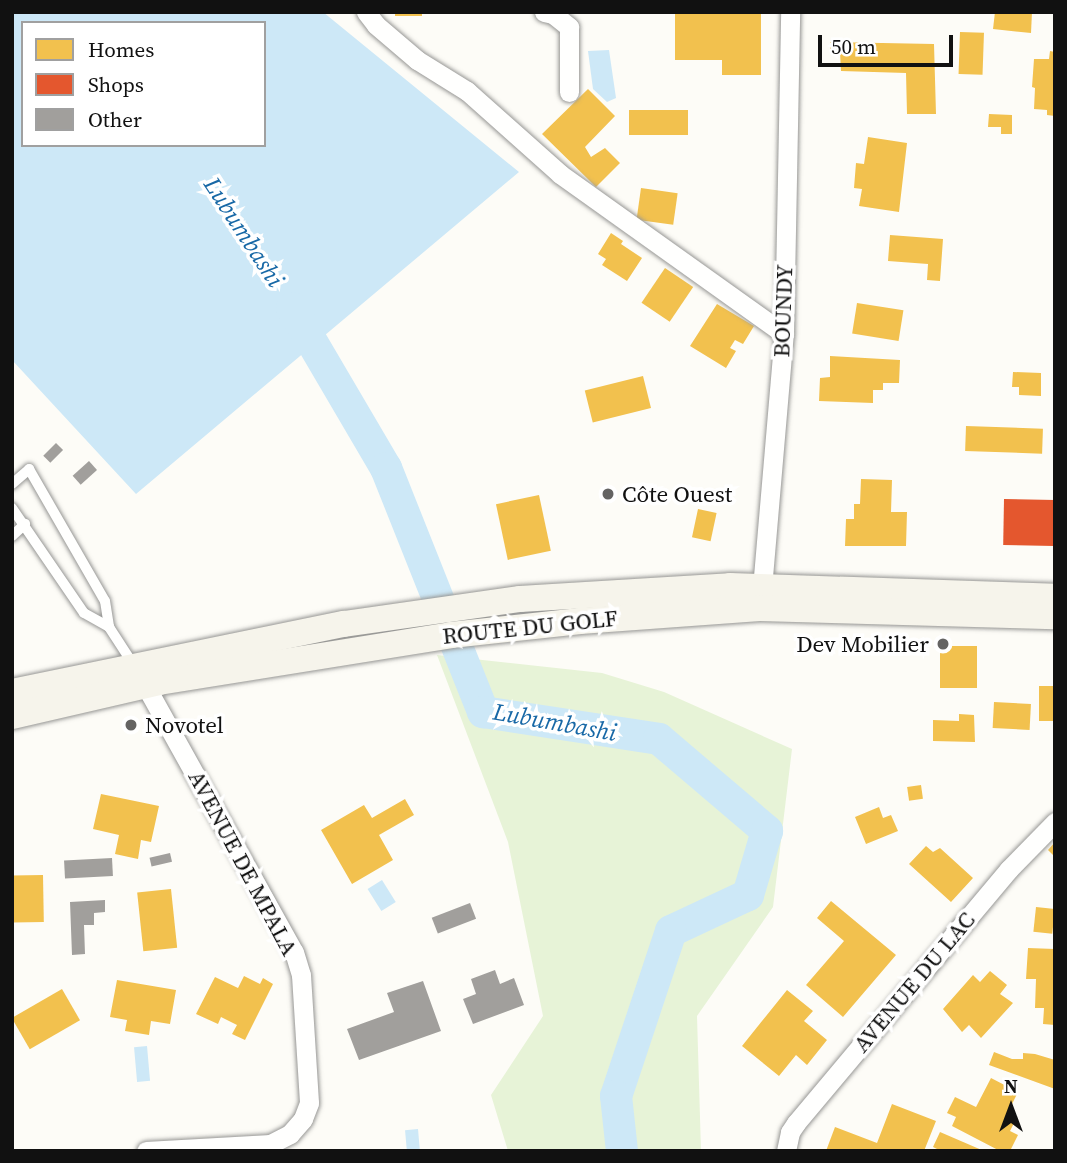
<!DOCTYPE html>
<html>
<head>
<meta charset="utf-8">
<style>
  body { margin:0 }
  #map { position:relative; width:1067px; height:1163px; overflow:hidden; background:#fdfcf7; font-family:"Source Serif 4",serif }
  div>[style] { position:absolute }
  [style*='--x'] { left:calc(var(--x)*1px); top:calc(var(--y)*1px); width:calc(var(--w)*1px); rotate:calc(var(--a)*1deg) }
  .green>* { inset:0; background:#e7f3d7 }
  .water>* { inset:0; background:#cde8f7; transform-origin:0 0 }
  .homes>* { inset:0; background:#f2c14e; transform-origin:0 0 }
  .shops>* { inset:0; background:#e4572e; transform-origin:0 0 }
  .river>* { height:32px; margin:-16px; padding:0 16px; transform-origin:16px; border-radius:16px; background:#cde8f7 }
  .building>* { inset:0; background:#a19f9c; transform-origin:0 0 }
  .roads { filter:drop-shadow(0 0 2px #979795) drop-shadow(0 0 2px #979795) }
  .lane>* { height:10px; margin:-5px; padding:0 5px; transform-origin:5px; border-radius:5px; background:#fffffe }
  .street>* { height:19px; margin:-9.5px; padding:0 9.5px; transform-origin:9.5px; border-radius:9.5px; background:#fffffe }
  .secondary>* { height:26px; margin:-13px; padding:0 13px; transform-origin:13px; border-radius:13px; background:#f6f4eb }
  .dots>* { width:19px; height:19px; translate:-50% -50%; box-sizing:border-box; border:4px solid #fff; border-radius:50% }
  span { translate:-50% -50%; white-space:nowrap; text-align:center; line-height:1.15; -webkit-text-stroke:7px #fff; paint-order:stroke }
  .street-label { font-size:23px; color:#111 }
  .poi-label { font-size:23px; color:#111 }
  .left { translate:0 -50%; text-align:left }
  .right { translate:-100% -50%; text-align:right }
  .water-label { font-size:24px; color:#1768a6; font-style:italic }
  .frame { position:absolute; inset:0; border:14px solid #111; pointer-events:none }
  .legend { position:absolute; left:21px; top:21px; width:245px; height:126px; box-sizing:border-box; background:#fff; border:2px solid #a0a0a0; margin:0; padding:9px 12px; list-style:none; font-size:21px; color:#111 }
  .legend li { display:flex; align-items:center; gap:14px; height:35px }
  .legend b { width:35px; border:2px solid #a0a0a0 }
  .north { position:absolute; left:976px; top:1072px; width:70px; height:70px; -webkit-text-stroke:5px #fff; paint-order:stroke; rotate:0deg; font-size:19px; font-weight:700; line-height:28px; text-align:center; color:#111 }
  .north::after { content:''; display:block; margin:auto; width:24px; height:32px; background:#111; clip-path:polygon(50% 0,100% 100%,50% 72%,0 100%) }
  .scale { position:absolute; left:818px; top:35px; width:135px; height:32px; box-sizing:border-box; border:4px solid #111; border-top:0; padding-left:9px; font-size:21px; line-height:24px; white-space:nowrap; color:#111; -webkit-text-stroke:5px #fff; paint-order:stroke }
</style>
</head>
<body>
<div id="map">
  <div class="green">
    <div style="clip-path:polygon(437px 655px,602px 673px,664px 692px,792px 749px,773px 907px,697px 1016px,701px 1151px,508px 1151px,491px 1095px,543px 1016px,508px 842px)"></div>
  </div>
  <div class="water">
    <div style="clip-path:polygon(evenodd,12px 12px,323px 12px,519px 172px,136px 494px,12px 360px,12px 12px,23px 23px,264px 23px,264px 145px,23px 145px,23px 23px)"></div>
    <div style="clip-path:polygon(609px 50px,616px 98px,607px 102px,593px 89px,588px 51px)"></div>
    <div style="left:382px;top:880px;width:26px;height:17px;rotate:58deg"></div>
    <div style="left:147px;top:1046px;width:35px;height:13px;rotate:85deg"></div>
    <div style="left:418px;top:1129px;width:22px;height:13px;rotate:85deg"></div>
  </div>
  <div class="homes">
    <div style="left:395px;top:12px;width:27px;height:4px"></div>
    <div style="clip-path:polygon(675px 12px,761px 12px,761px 75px,722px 75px,722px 60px,675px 60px)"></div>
    <div style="clip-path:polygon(995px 12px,1032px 12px,1031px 33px,993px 29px)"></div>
    <div style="left:960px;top:32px;width:24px;height:42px;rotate:2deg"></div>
    <div style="clip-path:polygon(830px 42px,934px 44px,936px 114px,907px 114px,906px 73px,841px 71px,840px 52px,830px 53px)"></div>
    <div style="clip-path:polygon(1050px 51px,1055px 52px,1055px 116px,1047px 115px,1047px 110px,1034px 109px,1035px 88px,1032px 87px,1034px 59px,1049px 59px)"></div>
    <div style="clip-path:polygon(588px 89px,615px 116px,585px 147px,591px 157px,605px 148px,620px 163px,596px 187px,542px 134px)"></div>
    <div style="left:688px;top:110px;width:25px;height:59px;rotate:90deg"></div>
    <div style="clip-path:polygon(989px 114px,1012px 115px,1012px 134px,1001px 134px,1001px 127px,988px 127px)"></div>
    <div style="clip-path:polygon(868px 137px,907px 143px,899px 212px,859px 206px,862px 189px,854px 188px,856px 163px,864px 164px)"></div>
    <div style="left:641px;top:188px;width:37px;height:32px;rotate:8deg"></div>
    <div style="clip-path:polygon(611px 233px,623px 241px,621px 244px,642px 258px,627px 281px,602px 265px,606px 259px,598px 254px)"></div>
    <div style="clip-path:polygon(890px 235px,943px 239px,940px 281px,927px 280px,928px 264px,888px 261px)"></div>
    <div style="left:665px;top:268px;width:34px;height:42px;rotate:34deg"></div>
    <div style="left:857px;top:303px;width:47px;height:31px;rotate:9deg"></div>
    <div style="clip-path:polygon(717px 304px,754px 326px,743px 344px,735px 340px,730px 348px,736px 351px,726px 368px,690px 346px)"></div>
    <div style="clip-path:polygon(830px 356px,900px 360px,899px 383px,883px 383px,883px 390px,873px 390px,873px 403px,819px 401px,820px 378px,830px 377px)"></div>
    <div style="clip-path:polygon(1013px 372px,1041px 373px,1041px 396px,1019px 395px,1019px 387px,1012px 387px)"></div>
    <div style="left:643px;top:376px;width:33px;height:60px;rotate:76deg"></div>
    <div style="left:966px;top:426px;width:77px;height:25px;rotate:2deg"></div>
    <div style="clip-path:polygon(861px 479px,892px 480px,891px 512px,907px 512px,906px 546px,845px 546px,846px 519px,854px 519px,854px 504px,860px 504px)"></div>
    <div style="left:539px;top:495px;width:57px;height:44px;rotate:78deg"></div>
    <div style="left:698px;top:509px;width:19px;height:29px;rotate:12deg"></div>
    <div style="left:940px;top:646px;width:37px;height:42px"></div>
    <div style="left:1039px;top:686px;width:16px;height:35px"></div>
    <div style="left:994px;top:702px;width:37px;height:26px;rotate:3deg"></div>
    <div style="clip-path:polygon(959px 714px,974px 715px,975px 742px,933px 741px,933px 720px,959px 721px)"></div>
    <div style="left:921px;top:785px;width:14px;height:14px;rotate:82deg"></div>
    <div style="clip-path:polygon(101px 794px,159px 806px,151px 842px,141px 840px,138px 859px,115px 854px,119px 835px,93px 829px)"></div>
    <div style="clip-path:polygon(405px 799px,414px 815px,379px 835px,393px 860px,352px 884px,321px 830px,364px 805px,372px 818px)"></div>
    <div style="clip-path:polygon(879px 807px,883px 818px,891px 815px,898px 831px,866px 844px,855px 817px)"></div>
    <div style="clip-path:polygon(1055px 842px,1055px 857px,1048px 850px)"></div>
    <div style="clip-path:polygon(926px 846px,933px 852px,940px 848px,973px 878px,951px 902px,909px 864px)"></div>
    <div style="left:43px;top:875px;width:47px;height:31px;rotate:89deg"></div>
    <div style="left:171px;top:889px;width:59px;height:34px;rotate:84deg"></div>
    <div style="clip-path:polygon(831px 901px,896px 955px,843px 1017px,806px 985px,844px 941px,817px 918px)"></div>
    <div style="left:1036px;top:907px;width:19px;height:25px;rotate:6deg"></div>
    <div style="clip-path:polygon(1028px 948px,1055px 949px,1055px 1025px,1043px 1024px,1044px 1008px,1035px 1008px,1036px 979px,1026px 979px)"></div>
    <div style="clip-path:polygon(990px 971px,1007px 985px,1000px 994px,1013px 1003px,981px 1038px,969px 1025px,962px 1032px,943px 1009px,973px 975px,980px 982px)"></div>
    <div style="clip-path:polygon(244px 976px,260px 984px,263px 978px,273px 984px,245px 1040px,232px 1034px,237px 1025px,221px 1017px,218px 1024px,196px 1014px,215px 977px,238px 988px)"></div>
    <div style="clip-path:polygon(117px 980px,176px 990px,170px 1024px,151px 1021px,149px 1035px,125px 1031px,127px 1020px,110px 1017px)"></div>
    <div style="left:62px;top:989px;width:36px;height:58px;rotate:60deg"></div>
    <div style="clip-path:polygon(787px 990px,813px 1011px,804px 1021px,827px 1040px,807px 1065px,796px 1055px,779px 1076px,742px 1046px)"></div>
    <div style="clip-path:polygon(994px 1052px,1012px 1059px,1023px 1059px,1023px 1053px,1035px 1054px,1055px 1060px,1055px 1089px,989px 1065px)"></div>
    <div style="clip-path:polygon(991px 1078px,1018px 1092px,1008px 1112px,1017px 1117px,1010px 1131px,1018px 1135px,1010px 1151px,1000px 1151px,952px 1126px,956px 1117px,947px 1113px,955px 1097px,976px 1107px)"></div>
    <div style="clip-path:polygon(892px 1104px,936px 1121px,924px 1151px,826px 1151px,835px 1127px,877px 1143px)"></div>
    <div style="clip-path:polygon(940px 1132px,984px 1151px,941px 1151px,933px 1147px)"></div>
  </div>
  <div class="shops">
    <div style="left:1004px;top:499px;width:51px;height:46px;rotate:1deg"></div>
  </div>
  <div class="river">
    <div style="--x:292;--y:308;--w:186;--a:59.6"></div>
    <div style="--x:386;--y:468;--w:263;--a:68.3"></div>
    <div style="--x:483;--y:712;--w:178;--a:8.7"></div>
    <div style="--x:659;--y:739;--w:142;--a:40.4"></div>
    <div style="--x:767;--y:831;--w:67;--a:106.5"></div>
    <div style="--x:748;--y:895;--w:85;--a:154.9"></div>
    <div style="--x:671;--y:931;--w:174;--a:108.4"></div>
    <div style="--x:616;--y:1096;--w:55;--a:83.8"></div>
  </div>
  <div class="building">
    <div style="left:56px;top:443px;width:10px;height:18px;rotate:45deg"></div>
    <div style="left:89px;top:461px;width:12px;height:22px;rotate:48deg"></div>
    <div style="left:170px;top:853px;width:9px;height:21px;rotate:77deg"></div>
    <div style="left:112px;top:858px;width:18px;height:48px;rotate:87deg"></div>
    <div style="clip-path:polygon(105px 900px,105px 912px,94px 913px,94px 925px,84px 925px,85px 954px,72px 955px,70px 902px)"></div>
    <div style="left:470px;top:903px;width:17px;height:41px;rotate:69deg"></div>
    <div style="clip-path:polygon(495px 970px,500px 984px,514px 978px,524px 1005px,473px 1024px,463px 999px,476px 994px,471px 979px)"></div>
    <div style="clip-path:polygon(423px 981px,441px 1031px,359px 1060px,347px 1029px,394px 1012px,387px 993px)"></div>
  </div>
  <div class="roads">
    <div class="lane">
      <div style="--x:12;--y:484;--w:23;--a:-41"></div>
      <div style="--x:29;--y:469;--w:152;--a:60.1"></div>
      <div style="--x:105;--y:601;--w:26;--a:81"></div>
      <div style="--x:109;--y:627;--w:44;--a:57"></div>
      <div style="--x:12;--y:508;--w:127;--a:55.6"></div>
      <div style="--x:84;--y:613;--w:29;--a:29"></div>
      <div style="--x:12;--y:536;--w:18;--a:-43"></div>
    </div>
    <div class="street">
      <div style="--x:366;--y:12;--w:16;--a:52"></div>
      <div style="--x:376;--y:25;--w:54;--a:40.5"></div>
      <div style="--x:417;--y:60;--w:59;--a:31.8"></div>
      <div style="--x:467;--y:91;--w:125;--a:41.7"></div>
      <div style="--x:560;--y:174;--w:275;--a:35.5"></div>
      <div style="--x:544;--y:12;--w:9;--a:13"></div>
      <div style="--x:553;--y:14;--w:21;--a:39"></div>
      <div style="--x:569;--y:27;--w:65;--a:90"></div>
      <div style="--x:761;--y:600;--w:267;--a:-85.1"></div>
      <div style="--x:784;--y:334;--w:322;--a:-88.9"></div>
      <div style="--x:139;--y:674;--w:318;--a:60.9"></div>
      <div style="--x:294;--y:952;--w:24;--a:73"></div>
      <div style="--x:301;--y:975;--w:128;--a:86.4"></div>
      <div style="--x:309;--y:1103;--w:17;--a:111"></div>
      <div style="--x:303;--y:1119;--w:20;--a:131"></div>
      <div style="--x:290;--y:1134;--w:22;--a:153"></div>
      <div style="--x:270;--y:1144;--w:124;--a:176.8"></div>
      <div style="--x:786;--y:1151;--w:19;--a:-78"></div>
      <div style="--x:790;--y:1132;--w:11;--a:-56"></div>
      <div style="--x:796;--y:1123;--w:331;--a:-50"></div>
      <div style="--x:1009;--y:869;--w:66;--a:-45.6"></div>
    </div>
    <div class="secondary">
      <div style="--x:12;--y:692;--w:339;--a:-11.6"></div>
      <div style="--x:344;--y:624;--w:178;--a:-8.1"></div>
      <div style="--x:520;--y:599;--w:210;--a:-3.5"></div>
      <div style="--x:730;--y:586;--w:325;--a:1.9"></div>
      <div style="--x:12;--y:716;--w:151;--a:-13"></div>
      <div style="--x:159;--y:682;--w:296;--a:-9.1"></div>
      <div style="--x:451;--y:635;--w:130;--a:-6.2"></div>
      <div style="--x:580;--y:621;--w:180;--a:-4.1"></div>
      <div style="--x:760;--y:608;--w:295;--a:1.6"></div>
    </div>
  </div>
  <div class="dots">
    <div style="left:608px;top:494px;background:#646362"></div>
    <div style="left:943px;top:644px;background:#646362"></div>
    <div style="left:131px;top:725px;background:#646362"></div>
  </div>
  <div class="street-label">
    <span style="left:783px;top:311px;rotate:-88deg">BOUNDY</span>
    <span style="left:530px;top:627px;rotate:-6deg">ROUTE DU GOLF</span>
    <span style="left:243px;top:863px;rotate:62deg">AVENUE DE MPALA</span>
    <span style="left:914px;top:982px;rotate:-50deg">AVENUE DU LAC</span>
  </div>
  <div class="poi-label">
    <span class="left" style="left:622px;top:494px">Côte Ouest</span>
    <span class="right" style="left:929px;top:644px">Dev Mobilier</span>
    <span class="left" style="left:145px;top:725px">Novotel</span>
  </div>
  <div class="water-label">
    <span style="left:244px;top:232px;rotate:57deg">Lubumbashi</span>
    <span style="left:555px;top:722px;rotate:10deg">Lubumbashi</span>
  </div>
  <div class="frame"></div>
  <ul class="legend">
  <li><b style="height:19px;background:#f2c14e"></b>Homes</li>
  <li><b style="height:19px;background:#e4572e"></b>Shops</li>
  <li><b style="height:19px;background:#a19f9c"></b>Other</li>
  </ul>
  <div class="north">N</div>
  <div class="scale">50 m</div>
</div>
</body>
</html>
